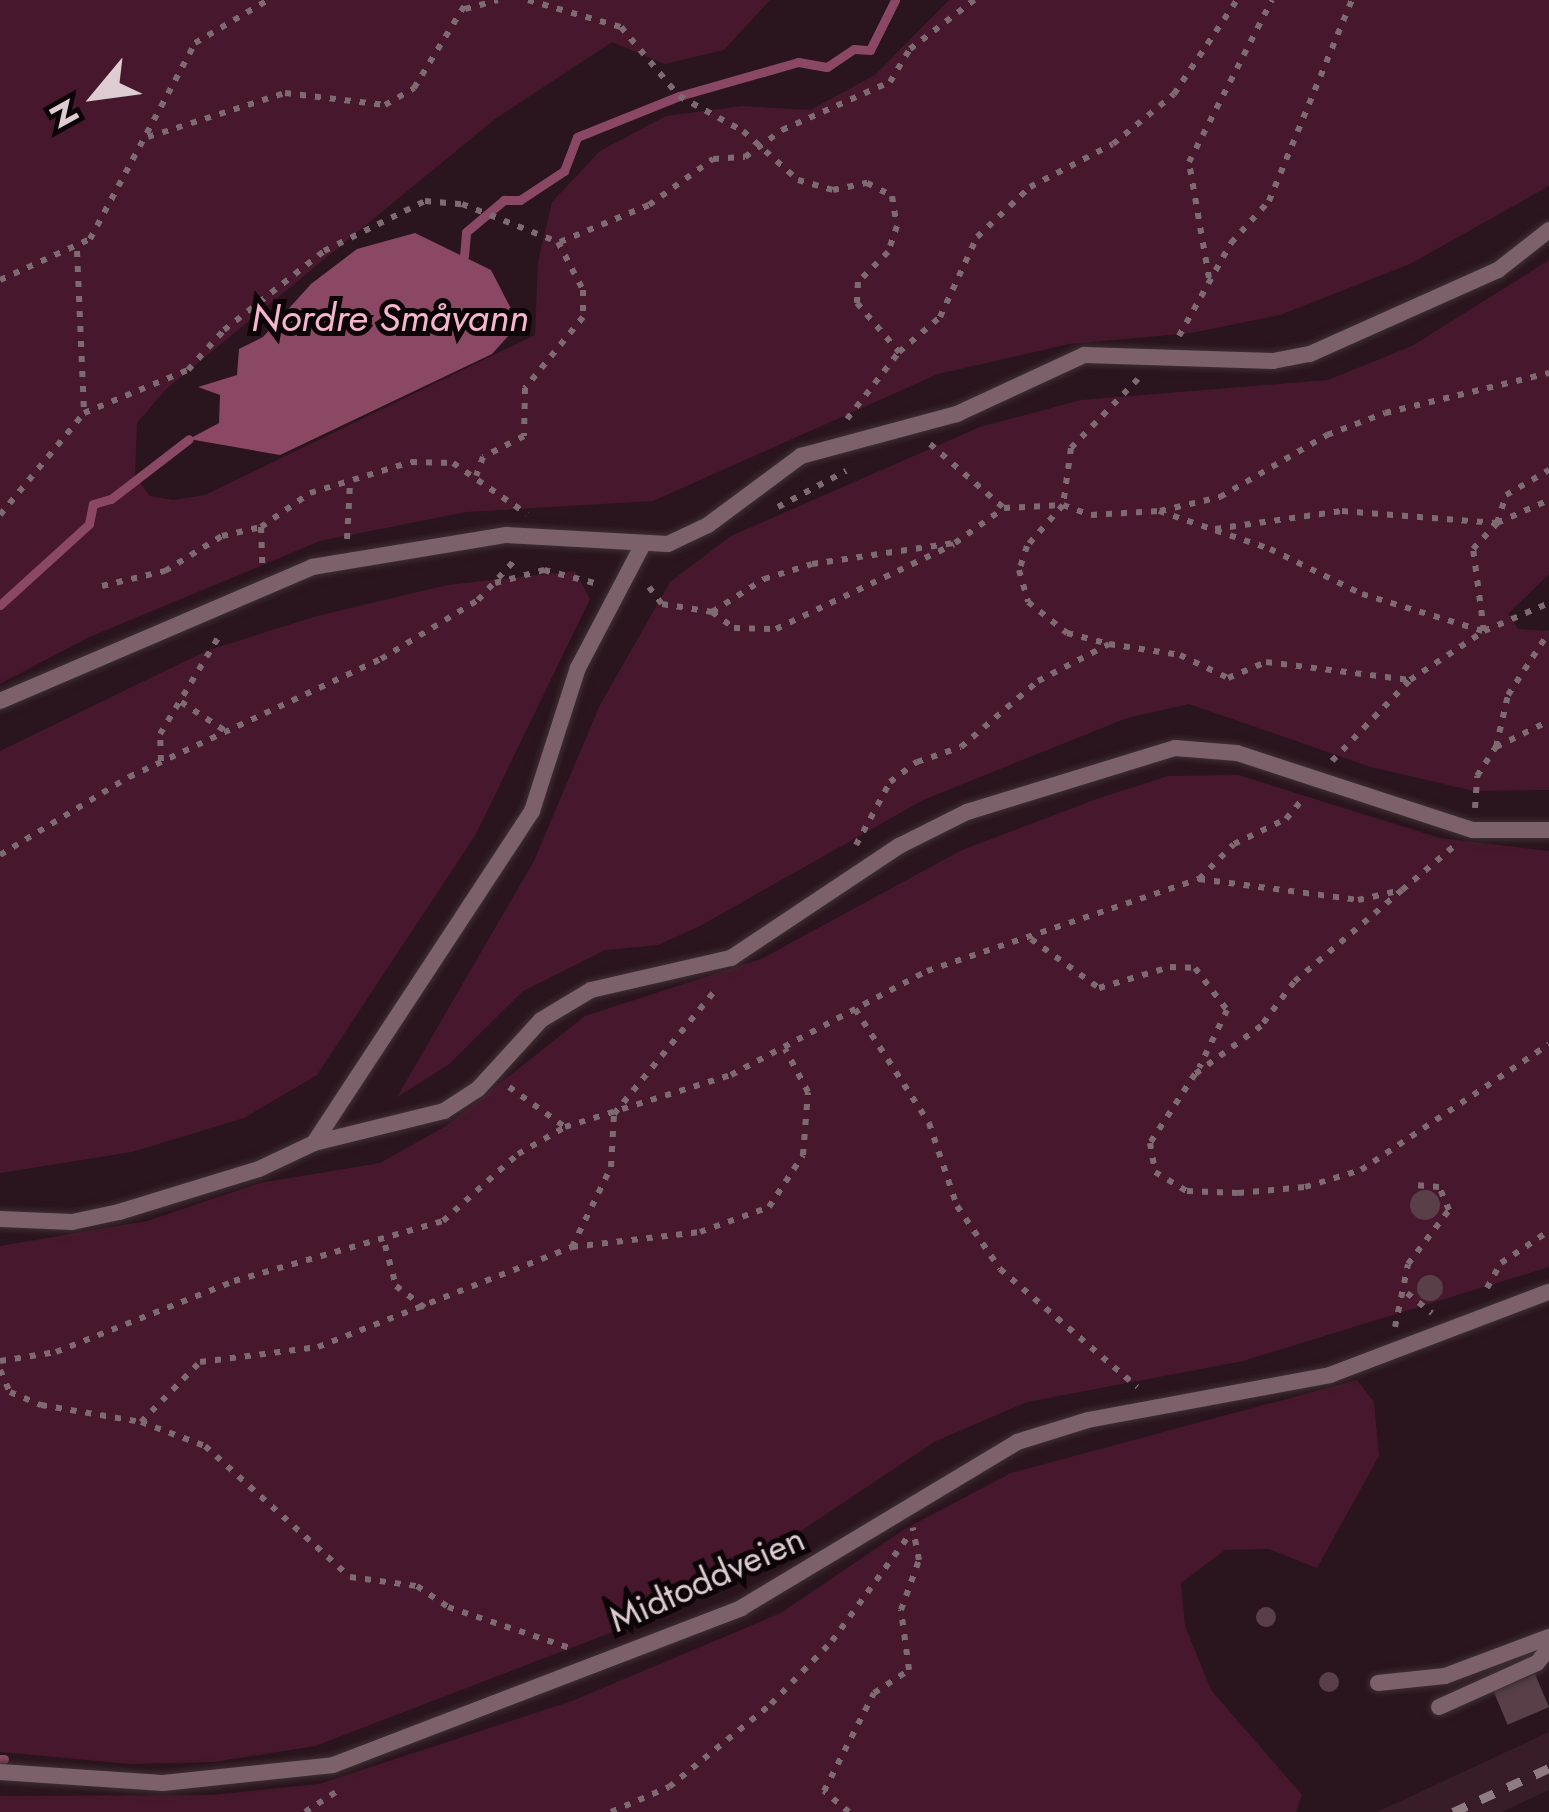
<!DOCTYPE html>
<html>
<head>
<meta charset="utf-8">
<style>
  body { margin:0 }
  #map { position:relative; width:1549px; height:1812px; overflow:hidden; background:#2a141d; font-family:Jost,sans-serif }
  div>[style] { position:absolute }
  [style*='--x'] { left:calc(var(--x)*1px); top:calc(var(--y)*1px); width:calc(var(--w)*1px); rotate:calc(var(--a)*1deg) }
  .built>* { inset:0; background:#381d28 }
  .green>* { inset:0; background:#47182d }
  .water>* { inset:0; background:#8b4864 }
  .stream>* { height:9px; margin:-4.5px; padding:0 4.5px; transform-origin:4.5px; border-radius:4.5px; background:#8b4864 }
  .building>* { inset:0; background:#583f48; transform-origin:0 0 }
  .round { border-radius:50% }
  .path>* { height:6px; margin-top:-3px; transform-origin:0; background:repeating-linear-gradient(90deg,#7e6b72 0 6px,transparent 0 15px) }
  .roads { filter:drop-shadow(0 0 3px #3e2f34) drop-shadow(0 0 3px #3e2f34) }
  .lane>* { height:16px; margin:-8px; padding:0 8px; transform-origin:8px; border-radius:8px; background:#7c616b }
  .rail>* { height:9px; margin-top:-4.5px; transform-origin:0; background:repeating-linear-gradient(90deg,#8e7c82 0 15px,transparent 0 30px) }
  span { translate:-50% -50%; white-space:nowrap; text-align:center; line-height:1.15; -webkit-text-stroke:10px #0c0407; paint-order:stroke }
  .street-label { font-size:36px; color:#ddcdd2 }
  .water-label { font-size:39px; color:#f3b6cd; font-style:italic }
  .north { position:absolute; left:36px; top:36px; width:120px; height:120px; -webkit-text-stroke:9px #0c0407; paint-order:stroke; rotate:241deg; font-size:33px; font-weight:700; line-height:48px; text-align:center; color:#ddcdd2 }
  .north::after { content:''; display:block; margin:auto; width:42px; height:54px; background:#ddcdd2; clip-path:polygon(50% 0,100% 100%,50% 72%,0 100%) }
</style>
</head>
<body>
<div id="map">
  <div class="built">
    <div style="clip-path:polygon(1549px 1732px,1549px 1790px,1502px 1812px,1377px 1812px)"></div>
  </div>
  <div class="green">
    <div style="clip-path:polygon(0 0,770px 0,724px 50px,665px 64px,612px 42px,495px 119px,165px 390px,137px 423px,135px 476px,150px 496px,173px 500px,205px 495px,535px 335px,538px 262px,552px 202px,600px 151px,666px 116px,742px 106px,810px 110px,875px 75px,949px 0,1549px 0,1549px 186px,1410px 264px,1280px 315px,1191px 333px,1069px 344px,938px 374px,653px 501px,466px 512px,320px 541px,87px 638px,0 684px)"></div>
    <div style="clip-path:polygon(1549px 260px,1549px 574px,1508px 614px,1518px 629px,1549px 631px,1549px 790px,1474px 791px,1371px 767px,1189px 704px,1127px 718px,923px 800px,700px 926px,658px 945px,605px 950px,523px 991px,448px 1065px,397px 1097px,534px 861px,600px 705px,670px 582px,731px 536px,980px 427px,1081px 400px,1328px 380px,1412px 346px)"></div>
    <div style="clip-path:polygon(575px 571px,590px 599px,476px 834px,317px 1075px,244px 1118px,132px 1152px,0 1173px,0 751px,206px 651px,317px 616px,447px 585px)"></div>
    <div style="clip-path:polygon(1238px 775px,1440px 838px,1549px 851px,1549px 1267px,1243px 1361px,1027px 1402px,936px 1441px,699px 1599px,315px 1746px,214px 1762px,131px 1764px,0 1752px,0 1246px,147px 1221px,260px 1183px,380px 1163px,446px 1126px,585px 1016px,761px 959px,962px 850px,1094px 800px,1168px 776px)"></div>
    <div style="clip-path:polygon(1357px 1380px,1374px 1402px,1379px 1456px,1317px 1568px,1269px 1549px,1225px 1550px,1181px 1583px,1185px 1626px,1211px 1690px,1302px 1795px,1296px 1812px,0 1812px,0 1796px,213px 1795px,319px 1784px,572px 1701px,781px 1613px,903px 1530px,1011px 1473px)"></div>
  </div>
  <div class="water">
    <div style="clip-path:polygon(415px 233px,491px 270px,519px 324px,492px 354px,280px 455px,189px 439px,219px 423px,220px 395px,198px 387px,237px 375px,239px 349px,263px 337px,311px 284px,357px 249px)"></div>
  </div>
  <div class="stream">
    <div style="--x:464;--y:256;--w:24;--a:-85"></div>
    <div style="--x:466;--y:232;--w:50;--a:-40.1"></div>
    <div style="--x:504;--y:200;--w:16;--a:0"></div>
    <div style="--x:520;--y:200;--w:53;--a:-33.4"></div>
    <div style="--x:564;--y:171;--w:36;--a:-69"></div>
    <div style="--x:577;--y:137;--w:110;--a:-21.9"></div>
    <div style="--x:679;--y:96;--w:124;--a:-15.9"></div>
    <div style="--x:798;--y:62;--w:29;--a:10"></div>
    <div style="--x:827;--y:67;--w:32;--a:-34"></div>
    <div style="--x:854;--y:49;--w:16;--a:4"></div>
    <div style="--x:870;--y:50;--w:56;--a:-63.4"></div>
    <div style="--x:0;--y:605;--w:120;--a:-42.3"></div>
    <div style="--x:89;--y:524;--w:20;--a:-79"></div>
    <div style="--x:93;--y:504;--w:19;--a:-16"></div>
    <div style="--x:111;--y:499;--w:98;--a:-37.6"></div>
    <div style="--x:0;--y:1759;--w:4;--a:0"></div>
  </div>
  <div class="building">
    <div class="round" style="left:1410px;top:1190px;width:30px;height:30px"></div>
    <div class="round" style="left:1417px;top:1275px;width:26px;height:26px"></div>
    <div class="round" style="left:1256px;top:1607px;width:20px;height:20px"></div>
    <div class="round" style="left:1319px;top:1672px;width:20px;height:20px"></div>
    <div style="left:1535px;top:1674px;width:36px;height:45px;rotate:67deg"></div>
  </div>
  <div class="path">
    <div style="--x:528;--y:0;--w:97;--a:16.2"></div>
    <div style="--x:621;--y:27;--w:90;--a:50"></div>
    <div style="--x:679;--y:96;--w:73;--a:28.7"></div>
    <div style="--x:743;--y:131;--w:74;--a:41.7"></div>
    <div style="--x:798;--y:180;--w:36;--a:16"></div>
    <div style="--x:833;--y:190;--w:35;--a:-12"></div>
    <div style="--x:867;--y:183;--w:28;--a:27"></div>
    <div style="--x:892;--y:196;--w:30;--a:81"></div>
    <div style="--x:897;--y:226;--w:28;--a:109"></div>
    <div style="--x:888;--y:252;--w:42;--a:135"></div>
    <div style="--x:858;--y:282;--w:21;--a:93"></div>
    <div style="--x:857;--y:303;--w:65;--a:49.4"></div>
    <div style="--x:465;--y:9;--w:34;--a:-15"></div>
    <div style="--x:148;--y:137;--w:144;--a:-17.8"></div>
    <div style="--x:285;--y:93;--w:101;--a:6.8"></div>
    <div style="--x:385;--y:105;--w:34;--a:-30"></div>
    <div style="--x:414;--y:88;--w:103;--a:-58.5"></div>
    <div style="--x:560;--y:242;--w:96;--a:-22.6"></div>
    <div style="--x:649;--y:205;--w:79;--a:-35.7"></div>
    <div style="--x:713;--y:159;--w:32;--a:-4"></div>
    <div style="--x:745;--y:157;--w:46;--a:-36.1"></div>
    <div style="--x:782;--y:130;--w:118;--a:-24"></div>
    <div style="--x:890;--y:82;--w:39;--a:-59"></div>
    <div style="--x:910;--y:49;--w:81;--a:-37.4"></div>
    <div style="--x:77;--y:251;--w:162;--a:87.5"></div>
    <div style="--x:1209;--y:278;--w:118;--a:-99.8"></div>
    <div style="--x:1189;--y:162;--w:182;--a:-62.9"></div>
    <div style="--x:0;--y:280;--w:99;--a:-24.5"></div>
    <div style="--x:90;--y:239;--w:222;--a:-61.8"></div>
    <div style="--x:195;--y:43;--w:85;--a:-30.5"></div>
    <div style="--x:1179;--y:336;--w:107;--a:-60.8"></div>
    <div style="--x:1231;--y:243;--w:57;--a:-47.9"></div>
    <div style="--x:1269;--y:201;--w:217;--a:-67.6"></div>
    <div style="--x:1138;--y:379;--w:96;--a:134.2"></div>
    <div style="--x:1071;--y:448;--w:58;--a:98"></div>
    <div style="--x:1063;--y:505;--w:30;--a:20"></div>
    <div style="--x:1091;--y:515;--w:68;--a:-3.4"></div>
    <div style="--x:1159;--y:511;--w:117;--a:18.9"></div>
    <div style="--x:1270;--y:549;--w:102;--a:26.1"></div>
    <div style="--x:1362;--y:594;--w:127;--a:17"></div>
    <div style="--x:847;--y:419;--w:85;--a:-52.2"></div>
    <div style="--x:899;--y:352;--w:54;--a:-40.5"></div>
    <div style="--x:940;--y:317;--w:88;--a:-65.2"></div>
    <div style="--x:977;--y:237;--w:73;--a:-43.3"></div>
    <div style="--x:1030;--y:187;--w:93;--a:-27.4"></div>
    <div style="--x:1113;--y:144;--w:79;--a:-39.3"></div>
    <div style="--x:1174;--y:94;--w:113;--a:-56.2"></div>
    <div style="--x:930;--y:444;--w:98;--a:40.9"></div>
    <div style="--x:1063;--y:505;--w:55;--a:131.3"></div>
    <div style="--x:1027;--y:546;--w:25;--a:108"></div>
    <div style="--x:1019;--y:570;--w:33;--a:74"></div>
    <div style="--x:1028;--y:602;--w:50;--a:38.5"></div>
    <div style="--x:1067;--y:633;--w:43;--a:14.7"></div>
    <div style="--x:778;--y:507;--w:77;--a:-27.9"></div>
    <div style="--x:1160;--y:511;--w:62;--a:-13.1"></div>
    <div style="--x:1220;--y:497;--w:124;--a:-30.1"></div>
    <div style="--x:1327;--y:435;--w:62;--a:-20.8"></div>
    <div style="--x:1385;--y:413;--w:169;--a:-13.7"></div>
    <div style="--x:0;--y:515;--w:132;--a:-50.5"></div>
    <div style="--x:84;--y:413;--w:113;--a:-22.5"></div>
    <div style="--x:188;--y:370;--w:54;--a:-48"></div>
    <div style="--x:224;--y:330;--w:127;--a:-38.3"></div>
    <div style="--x:324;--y:251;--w:113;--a:-26.3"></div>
    <div style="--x:425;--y:201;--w:37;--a:5"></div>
    <div style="--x:462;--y:204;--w:103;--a:21.6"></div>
    <div style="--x:558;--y:242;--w:54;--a:62.5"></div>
    <div style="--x:583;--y:290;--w:27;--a:90"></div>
    <div style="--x:583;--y:317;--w:92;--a:129.2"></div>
    <div style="--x:525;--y:388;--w:48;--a:91.2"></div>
    <div style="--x:524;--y:436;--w:46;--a:152.9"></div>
    <div style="--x:483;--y:457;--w:20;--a:110"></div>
    <div style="--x:1497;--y:523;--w:29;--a:-72"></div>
    <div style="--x:1506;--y:495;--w:50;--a:-30.2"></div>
    <div style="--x:261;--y:527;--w:38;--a:88"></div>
    <div style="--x:1215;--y:529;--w:128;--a:-8.1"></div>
    <div style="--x:1342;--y:511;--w:155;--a:4.4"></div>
    <div style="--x:347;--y:539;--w:56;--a:-86.9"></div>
    <div style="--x:495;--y:583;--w:51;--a:-14.9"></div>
    <div style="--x:544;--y:570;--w:56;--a:14.5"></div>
    <div style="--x:102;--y:586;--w:65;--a:-13.4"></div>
    <div style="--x:165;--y:571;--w:67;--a:-31.6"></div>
    <div style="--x:222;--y:536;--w:40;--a:-13"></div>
    <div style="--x:261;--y:527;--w:60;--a:-34.8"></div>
    <div style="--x:310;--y:493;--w:106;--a:-17.1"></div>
    <div style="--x:411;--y:462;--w:42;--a:1.4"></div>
    <div style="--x:453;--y:463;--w:90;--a:34.6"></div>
    <div style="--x:649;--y:587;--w:21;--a:53"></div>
    <div style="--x:662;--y:604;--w:51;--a:9.1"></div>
    <div style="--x:712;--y:612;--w:27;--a:36"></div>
    <div style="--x:734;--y:628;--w:42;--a:1.4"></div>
    <div style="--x:776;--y:629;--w:197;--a:-25.5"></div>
    <div style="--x:712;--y:612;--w:62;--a:-32.4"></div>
    <div style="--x:764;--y:579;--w:50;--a:-17.4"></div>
    <div style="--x:812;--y:564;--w:145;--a:-8.4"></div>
    <div style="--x:955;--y:543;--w:60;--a:-35.5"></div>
    <div style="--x:1004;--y:508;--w:59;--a:-2.9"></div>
    <div style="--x:1484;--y:631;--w:83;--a:-97.6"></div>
    <div style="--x:1473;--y:549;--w:35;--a:-47"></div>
    <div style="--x:1497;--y:523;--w:57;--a:-23.9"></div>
    <div style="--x:181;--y:702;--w:59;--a:33.1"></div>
    <div style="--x:1496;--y:747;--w:59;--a:-26.1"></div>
    <div style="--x:161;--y:761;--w:27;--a:-92"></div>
    <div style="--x:160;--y:734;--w:118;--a:-58.9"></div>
    <div style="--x:1332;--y:761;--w:112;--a:-46.1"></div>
    <div style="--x:1410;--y:680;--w:89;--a:-33.5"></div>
    <div style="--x:1484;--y:631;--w:71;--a:-23.3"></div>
    <div style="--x:1475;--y:808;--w:32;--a:-86"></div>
    <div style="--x:1477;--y:776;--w:35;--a:-57"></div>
    <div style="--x:1496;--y:747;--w:53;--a:-77"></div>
    <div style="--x:1508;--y:695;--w:75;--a:-56.9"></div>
    <div style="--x:856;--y:845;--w:72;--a:-61.6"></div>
    <div style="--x:890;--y:782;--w:34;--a:-37"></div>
    <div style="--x:917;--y:762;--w:46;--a:-18.8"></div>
    <div style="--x:961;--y:747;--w:101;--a:-40.6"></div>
    <div style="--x:1038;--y:681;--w:80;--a:-27.5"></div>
    <div style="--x:1109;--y:644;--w:72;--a:8.8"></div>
    <div style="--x:1180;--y:655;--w:53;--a:25.6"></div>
    <div style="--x:1228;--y:678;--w:41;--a:-22.8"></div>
    <div style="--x:1266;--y:662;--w:145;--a:7.1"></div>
    <div style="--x:0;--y:855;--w:151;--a:-31.2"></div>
    <div style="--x:129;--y:777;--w:278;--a:-25.1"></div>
    <div style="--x:381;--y:659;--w:114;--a:-31.3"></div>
    <div style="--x:478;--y:600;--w:53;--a:-47.3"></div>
    <div style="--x:1199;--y:879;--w:160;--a:7.5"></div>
    <div style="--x:1358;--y:900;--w:45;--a:-12.8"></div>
    <div style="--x:1402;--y:890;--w:67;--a:-40.1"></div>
    <div style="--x:1402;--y:890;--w:142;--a:139.6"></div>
    <div style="--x:1294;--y:982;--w:55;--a:126.9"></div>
    <div style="--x:1261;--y:1026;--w:82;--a:144"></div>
    <div style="--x:1195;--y:1074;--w:82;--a:123.1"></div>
    <div style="--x:1150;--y:1143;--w:29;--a:80"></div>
    <div style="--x:1155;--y:1172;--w:37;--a:31"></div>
    <div style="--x:1187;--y:1191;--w:51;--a:2.2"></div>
    <div style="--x:1238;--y:1193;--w:67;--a:-5.1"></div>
    <div style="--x:1305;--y:1187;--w:59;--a:-16.9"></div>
    <div style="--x:1361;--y:1170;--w:226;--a:-33.8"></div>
    <div style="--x:1031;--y:939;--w:84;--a:35.8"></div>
    <div style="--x:1099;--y:988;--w:74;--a:-16.5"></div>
    <div style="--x:1170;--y:967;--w:25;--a:2"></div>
    <div style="--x:1195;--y:968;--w:53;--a:52.7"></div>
    <div style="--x:1227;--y:1010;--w:64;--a:115.8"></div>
    <div style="--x:855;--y:1009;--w:136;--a:57"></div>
    <div style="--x:929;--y:1123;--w:88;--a:71.4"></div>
    <div style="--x:957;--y:1206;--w:76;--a:55.7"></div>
    <div style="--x:1000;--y:1269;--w:181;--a:40.7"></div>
    <div style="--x:509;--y:1087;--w:69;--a:35.5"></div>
    <div style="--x:385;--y:1245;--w:42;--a:75"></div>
    <div style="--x:396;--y:1286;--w:36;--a:37"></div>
    <div style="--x:572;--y:1247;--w:89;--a:-64"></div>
    <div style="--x:611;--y:1167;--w:53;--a:-86.8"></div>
    <div style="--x:614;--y:1114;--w:164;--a:-50.7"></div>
    <div style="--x:1487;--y:1288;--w:29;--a:-61"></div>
    <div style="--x:1501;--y:1263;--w:58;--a:-33.7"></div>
    <div style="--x:1407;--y:1293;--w:32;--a:39"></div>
    <div style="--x:1395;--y:1327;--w:64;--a:-78.3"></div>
    <div style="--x:1408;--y:1264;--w:68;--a:-52.8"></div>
    <div style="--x:1449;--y:1210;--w:25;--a:-113"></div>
    <div style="--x:1439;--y:1187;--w:21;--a:-175"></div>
    <div style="--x:0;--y:1361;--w:57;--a:-9.1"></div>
    <div style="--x:56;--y:1352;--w:192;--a:-21.7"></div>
    <div style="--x:234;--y:1281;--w:217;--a:-16"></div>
    <div style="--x:443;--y:1221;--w:101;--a:-41.8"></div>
    <div style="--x:518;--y:1154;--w:54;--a:-29.9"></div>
    <div style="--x:565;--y:1127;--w:174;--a:-17.4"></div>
    <div style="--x:731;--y:1075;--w:222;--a:-28"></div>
    <div style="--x:927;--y:971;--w:287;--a:-18.7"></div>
    <div style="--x:1199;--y:879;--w:49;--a:-45"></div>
    <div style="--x:1234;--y:844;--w:58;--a:-25.7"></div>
    <div style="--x:1286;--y:819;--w:25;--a:-50"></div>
    <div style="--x:0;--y:1370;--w:24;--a:66"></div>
    <div style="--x:10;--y:1392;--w:34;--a:23"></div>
    <div style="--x:41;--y:1405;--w:101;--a:9.6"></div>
    <div style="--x:141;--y:1422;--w:84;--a:-45.5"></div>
    <div style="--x:200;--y:1362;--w:119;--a:-7.2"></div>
    <div style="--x:318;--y:1347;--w:273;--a:-21.5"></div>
    <div style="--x:572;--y:1247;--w:129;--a:-6.7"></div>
    <div style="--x:700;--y:1232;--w:73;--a:-19.9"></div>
    <div style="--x:769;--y:1207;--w:62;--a:-56.8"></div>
    <div style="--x:803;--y:1155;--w:63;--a:-85.5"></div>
    <div style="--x:808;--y:1092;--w:49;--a:-118.1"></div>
    <div style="--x:141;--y:1422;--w:68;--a:20.6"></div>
    <div style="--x:205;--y:1446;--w:195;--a:42.1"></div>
    <div style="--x:350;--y:1577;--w:68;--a:7.7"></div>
    <div style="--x:417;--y:1586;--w:37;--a:34"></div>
    <div style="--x:448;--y:1607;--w:129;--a:18.6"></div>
    <div style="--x:305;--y:1812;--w:40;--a:-32.9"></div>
    <div style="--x:611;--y:1812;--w:63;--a:-23.3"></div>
    <div style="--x:669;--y:1787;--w:132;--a:-39.1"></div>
    <div style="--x:771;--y:1704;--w:88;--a:-45.9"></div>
    <div style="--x:832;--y:1641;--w:127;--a:-53.9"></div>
    <div style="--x:849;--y:1812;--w:33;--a:-140"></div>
    <div style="--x:824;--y:1791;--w:110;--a:-63"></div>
    <div style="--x:874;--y:1693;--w:42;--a:-33.3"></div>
    <div style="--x:909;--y:1670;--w:61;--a:-97.6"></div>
    <div style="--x:901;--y:1610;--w:53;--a:-70.2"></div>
    <div style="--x:919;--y:1560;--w:33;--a:-101"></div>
  </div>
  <div class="roads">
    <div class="lane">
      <div style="--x:0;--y:701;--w:340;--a:-23.2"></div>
      <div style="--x:312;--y:567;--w:197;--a:-9.4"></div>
      <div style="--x:506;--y:535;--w:162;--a:3.2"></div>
      <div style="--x:668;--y:544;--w:44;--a:-25.4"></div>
      <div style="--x:708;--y:525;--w:116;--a:-36.6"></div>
      <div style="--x:801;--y:456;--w:162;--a:-15.1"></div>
      <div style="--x:957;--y:414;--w:140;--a:-24.9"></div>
      <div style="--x:1084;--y:355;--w:189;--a:1.8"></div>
      <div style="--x:1273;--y:361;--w:38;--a:-11"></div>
      <div style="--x:1310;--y:354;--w:206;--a:-24.1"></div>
      <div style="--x:1498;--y:270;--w:65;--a:-38.1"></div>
      <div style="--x:314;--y:1143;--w:397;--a:-56.7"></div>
      <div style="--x:532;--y:811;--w:150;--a:-72.2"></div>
      <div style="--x:578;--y:668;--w:136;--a:-62.3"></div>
      <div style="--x:0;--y:1219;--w:72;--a:2.4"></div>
      <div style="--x:72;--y:1222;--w:48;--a:-12"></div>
      <div style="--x:119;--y:1212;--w:146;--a:-17.1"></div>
      <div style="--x:259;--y:1169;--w:61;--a:-25.3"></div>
      <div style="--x:314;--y:1143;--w:134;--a:-13.8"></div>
      <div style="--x:444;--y:1111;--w:40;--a:-32.9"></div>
      <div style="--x:478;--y:1089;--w:93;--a:-47.6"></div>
      <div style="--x:541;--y:1020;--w:58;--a:-31"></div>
      <div style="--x:591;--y:990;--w:144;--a:-12.9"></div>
      <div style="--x:731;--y:958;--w:202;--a:-33.7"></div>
      <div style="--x:899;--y:846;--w:76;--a:-26.6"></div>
      <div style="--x:967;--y:812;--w:218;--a:-17.1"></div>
      <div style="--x:1175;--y:748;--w:62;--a:4.6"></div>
      <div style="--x:1237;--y:753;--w:248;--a:18.1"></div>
      <div style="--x:1473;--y:830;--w:76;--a:0"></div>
      <div style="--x:1378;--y:1683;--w:67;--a:-6"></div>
      <div style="--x:1445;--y:1676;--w:111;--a:-20.6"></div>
      <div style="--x:1439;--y:1707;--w:107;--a:-24.2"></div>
      <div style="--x:1537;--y:1663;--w:19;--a:-51"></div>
      <div style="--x:0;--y:1772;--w:163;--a:3.9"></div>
      <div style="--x:163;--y:1783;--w:171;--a:-6"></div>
      <div style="--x:333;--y:1765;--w:437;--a:-21"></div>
      <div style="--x:741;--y:1608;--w:322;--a:-31"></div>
      <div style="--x:1017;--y:1442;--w:74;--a:-17.2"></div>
      <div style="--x:1088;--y:1420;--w:246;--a:-10.5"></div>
      <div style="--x:1330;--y:1375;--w:234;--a:-20.8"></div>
    </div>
  </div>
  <div class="rail">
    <div style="--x:1453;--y:1812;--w:106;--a:-24.6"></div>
  </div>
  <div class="street-label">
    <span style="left:707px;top:1579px;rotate:-24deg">Midtoddveien</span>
  </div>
  <div class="water-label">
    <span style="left:390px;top:318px">Nordre Småvann</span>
  </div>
  <div class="north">N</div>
</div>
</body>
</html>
